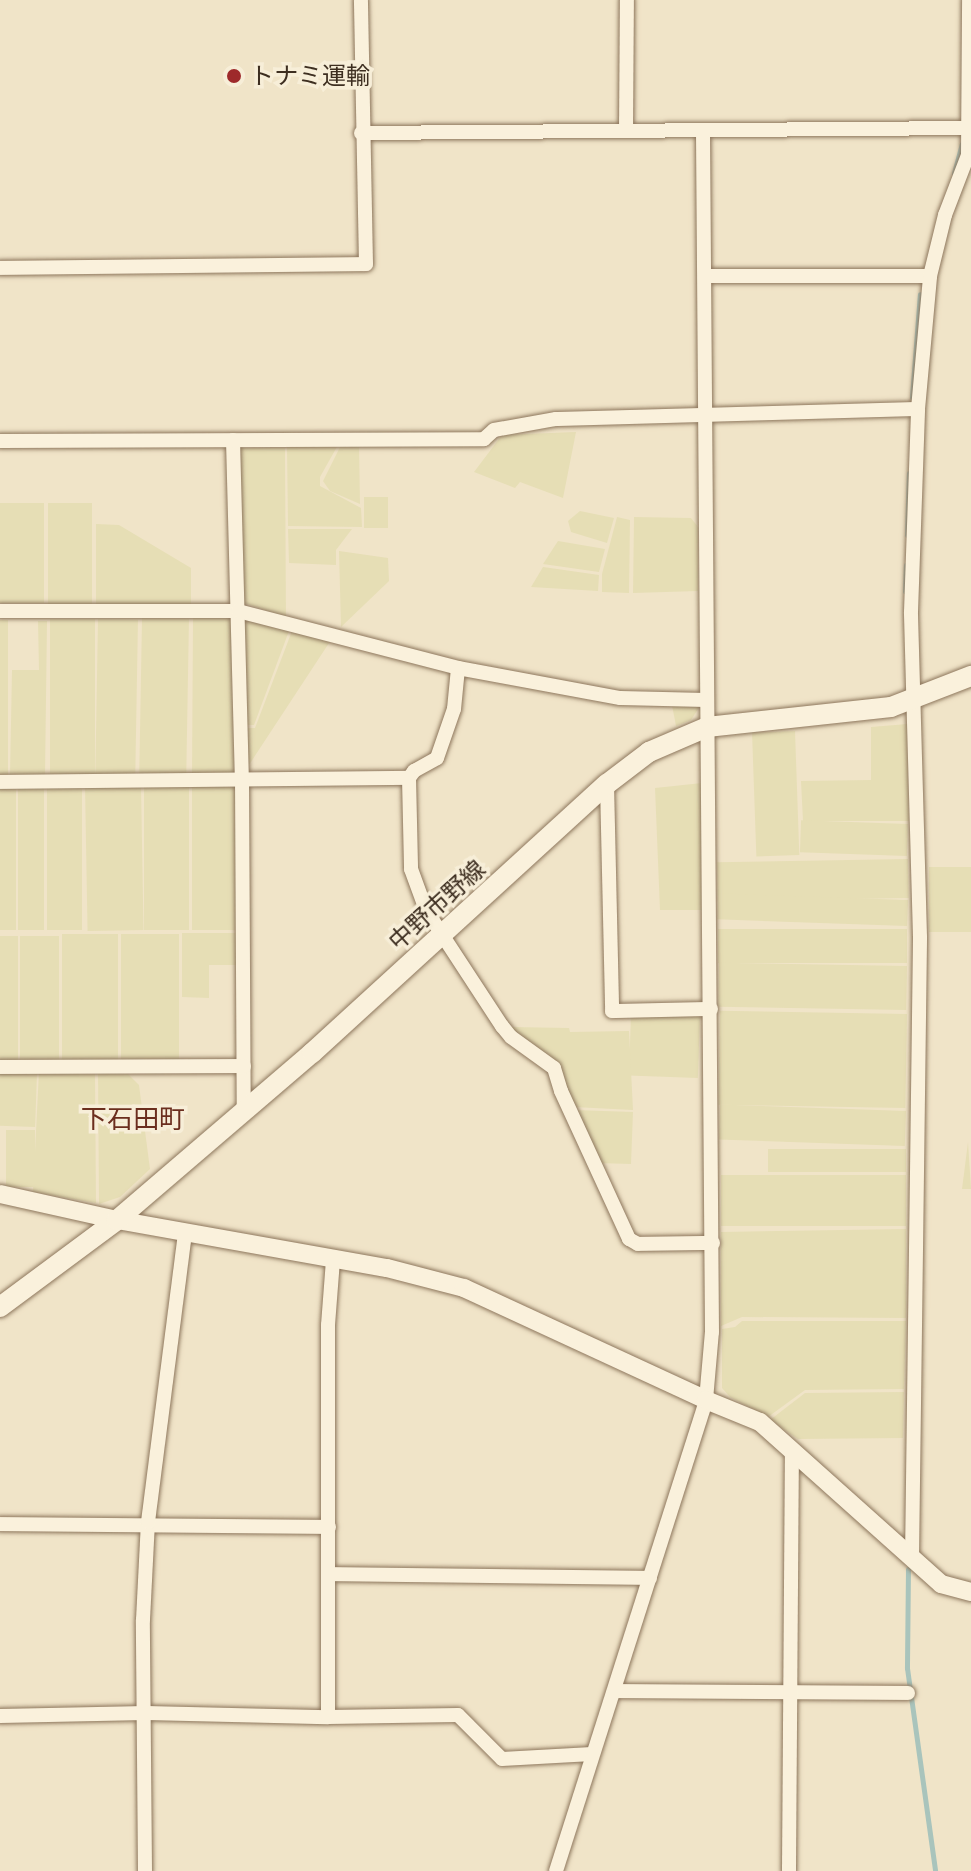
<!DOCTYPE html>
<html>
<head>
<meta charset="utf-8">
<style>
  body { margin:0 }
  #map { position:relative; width:971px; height:1871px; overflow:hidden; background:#f0e4c8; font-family:"Crimson Pro","Noto Sans JP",serif }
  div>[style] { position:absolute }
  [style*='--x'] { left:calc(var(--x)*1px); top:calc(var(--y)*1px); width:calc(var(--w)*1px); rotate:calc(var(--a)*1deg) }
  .farmland>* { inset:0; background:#e6deb5; transform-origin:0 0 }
  .stream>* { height:5px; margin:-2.5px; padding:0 2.5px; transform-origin:2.5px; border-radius:2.5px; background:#a9c4bc }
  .roads { filter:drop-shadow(0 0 2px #8d765c) drop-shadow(0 0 2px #8d765c) }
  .minor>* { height:14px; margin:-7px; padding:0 7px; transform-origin:7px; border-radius:7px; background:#faf1dc }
  .tertiary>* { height:18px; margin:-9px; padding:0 9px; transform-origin:9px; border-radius:9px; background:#faf1dc }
  .secondary>* { height:20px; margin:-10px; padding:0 10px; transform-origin:10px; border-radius:10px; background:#faf1dc }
  .dots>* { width:22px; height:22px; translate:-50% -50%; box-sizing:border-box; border:4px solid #f7eed8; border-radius:50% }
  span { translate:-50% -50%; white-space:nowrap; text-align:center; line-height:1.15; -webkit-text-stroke:7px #f7eed8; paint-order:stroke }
  .poi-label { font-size:24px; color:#3d2e20 }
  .left { translate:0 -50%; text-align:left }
  .street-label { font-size:24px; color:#3d2e20 }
  .neighbourhood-label { font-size:26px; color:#6b2e1e }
</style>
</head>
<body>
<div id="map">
  <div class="farmland">
    <div style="clip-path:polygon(576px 432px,563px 498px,520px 482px,515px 488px,474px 472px,502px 435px)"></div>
    <div style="clip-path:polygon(359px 444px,360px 504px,330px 491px,323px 481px,341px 445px)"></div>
    <div style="clip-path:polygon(287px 445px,338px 445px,320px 477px,320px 486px,361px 508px,362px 527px,288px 526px)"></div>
    <div style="clip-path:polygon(240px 448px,285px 448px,286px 617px,244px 603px)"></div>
    <div style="left:364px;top:497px;width:24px;height:31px"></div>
    <div style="left:0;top:503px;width:44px;height:100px"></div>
    <div style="left:48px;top:503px;width:44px;height:102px"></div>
    <div style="clip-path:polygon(580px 511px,614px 518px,607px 543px,571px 532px,568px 521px)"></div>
    <div style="clip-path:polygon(617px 517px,630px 520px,629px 593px,602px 592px,602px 574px)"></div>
    <div style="clip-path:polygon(634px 517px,691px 518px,698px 527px,698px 591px,633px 593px)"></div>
    <div style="clip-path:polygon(96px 524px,119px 525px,191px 568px,191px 604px,96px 605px)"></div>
    <div style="clip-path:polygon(288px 529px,352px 529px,336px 550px,336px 565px,289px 563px)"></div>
    <div style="clip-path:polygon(558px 541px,605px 549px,599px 572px,543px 564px)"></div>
    <div style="clip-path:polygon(339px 551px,388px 558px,389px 581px,341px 627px)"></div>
    <div style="clip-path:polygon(543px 567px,599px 575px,598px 591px,531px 587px)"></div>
    <div style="left:142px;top:618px;width:47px;height:156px;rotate:1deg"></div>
    <div style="clip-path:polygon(193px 618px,229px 618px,234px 629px,234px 773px,192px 773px)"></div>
    <div style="clip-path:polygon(242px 618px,289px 631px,254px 725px,245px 725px)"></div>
    <div style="left:50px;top:619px;width:45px;height:158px"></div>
    <div style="left:98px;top:619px;width:40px;height:156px;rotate:1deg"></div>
    <div style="left:0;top:620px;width:8px;height:156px"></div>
    <div style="clip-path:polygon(38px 621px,47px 621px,45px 777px,10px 776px,12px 670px,39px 670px)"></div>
    <div style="clip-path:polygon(292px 631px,331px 640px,245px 771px,246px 728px,255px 728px)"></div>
    <div style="clip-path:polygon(672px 705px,700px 706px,691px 720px,676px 726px)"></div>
    <div style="clip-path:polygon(907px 724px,909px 821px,803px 821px,801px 781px,871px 780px,871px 727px)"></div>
    <div style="left:795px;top:731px;width:124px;height:43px;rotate:88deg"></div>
    <div style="clip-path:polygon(702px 783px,702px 910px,660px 910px,655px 788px)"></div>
    <div style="left:189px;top:784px;width:146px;height:45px;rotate:90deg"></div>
    <div style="left:237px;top:784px;width:146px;height:45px;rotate:90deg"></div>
    <div style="left:141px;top:785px;width:145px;height:56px;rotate:89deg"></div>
    <div style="left:44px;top:786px;width:144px;height:26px;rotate:90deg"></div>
    <div style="left:47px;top:786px;width:35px;height:144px"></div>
    <div style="left:0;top:787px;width:16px;height:143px"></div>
    <div style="left:908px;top:824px;width:32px;height:107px;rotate:92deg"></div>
    <div style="left:908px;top:859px;width:39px;height:191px;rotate:89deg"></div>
    <div style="left:929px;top:867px;width:42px;height:65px"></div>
    <div style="left:908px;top:900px;width:26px;height:190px;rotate:92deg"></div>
    <div style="left:907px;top:929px;width:34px;height:189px;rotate:90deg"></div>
    <div style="clip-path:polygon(182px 933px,238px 933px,238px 965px,209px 965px,209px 998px,182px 997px)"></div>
    <div style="left:118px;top:934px;width:128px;height:56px;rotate:90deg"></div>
    <div style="left:179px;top:934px;width:127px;height:58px;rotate:90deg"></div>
    <div style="left:0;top:936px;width:18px;height:126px"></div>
    <div style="left:20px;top:936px;width:39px;height:126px"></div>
    <div style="left:907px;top:966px;width:44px;height:188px;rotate:91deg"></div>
    <div style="left:907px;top:1014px;width:94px;height:187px;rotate:91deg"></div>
    <div style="left:700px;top:1016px;width:62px;height:69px;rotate:92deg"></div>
    <div style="clip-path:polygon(510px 1027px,569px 1028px,570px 1032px,629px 1031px,633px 1110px,574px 1107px,565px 1089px,514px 1036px)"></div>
    <div style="clip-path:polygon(39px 1071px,95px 1072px,96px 1203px,33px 1192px)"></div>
    <div style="clip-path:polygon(98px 1072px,128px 1074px,139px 1085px,150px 1169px,120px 1197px,99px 1204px)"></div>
    <div style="left:37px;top:1073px;width:54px;height:37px;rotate:92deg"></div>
    <div style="clip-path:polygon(574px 1110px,633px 1112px,631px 1164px,597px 1163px)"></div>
    <div style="left:906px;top:1111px;width:35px;height:186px;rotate:92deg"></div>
    <div style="left:6px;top:1130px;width:29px;height:57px"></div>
    <div style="clip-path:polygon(968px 1142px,971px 1189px,962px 1189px)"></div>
    <div style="left:906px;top:1149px;width:23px;height:138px;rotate:90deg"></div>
    <div style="left:906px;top:1175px;width:51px;height:185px;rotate:90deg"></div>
    <div style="clip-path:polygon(906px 1229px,906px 1318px,742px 1317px,721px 1326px,721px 1232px)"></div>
    <div style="clip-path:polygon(742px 1321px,906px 1321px,904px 1389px,805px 1390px,768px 1417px,730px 1397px,722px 1388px,722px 1329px,735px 1327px)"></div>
    <div style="clip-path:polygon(904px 1392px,903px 1438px,798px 1439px,770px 1420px,805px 1393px)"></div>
  </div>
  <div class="stream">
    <div style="--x:954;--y:173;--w:30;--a:-75"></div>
    <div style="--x:912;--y:397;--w:103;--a:-85.6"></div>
    <div style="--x:907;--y:535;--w:62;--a:-88.2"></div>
    <div style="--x:905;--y:591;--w:26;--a:-88"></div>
    <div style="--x:908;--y:1569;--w:99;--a:90.6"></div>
    <div style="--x:907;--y:1668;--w:205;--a:82.1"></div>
  </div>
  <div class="roads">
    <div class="minor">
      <div style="--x:626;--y:131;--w:131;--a:-89.6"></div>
      <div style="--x:361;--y:133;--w:610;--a:-0.47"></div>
      <div style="--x:0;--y:268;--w:366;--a:-0.6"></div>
      <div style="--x:366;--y:264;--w:264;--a:-91.1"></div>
      <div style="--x:705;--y:276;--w:225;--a:0"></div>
      <div style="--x:233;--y:440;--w:338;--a:88.5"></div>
      <div style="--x:242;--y:778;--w:332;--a:89.7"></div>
      <div style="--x:0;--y:441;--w:484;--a:-0.2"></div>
      <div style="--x:484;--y:439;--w:13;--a:-42"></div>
      <div style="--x:494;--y:430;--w:63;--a:-10.1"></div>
      <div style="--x:556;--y:419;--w:362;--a:-1.6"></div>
      <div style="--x:918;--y:409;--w:134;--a:-84.8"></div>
      <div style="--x:930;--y:276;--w:63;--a:-76.2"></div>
      <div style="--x:945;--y:215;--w:64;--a:-69"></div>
      <div style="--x:968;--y:155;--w:155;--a:-89.6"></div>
      <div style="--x:0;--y:611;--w:238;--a:0"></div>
      <div style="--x:238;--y:611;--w:227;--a:14.5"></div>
      <div style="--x:458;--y:668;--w:165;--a:10.5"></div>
      <div style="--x:620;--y:698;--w:86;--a:1.3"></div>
      <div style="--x:409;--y:778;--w:9;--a:-54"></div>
      <div style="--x:414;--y:771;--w:26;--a:-29"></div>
      <div style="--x:437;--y:758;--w:52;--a:-70.9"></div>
      <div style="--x:454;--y:709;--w:41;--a:-84.4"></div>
      <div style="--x:0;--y:782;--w:409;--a:-0.6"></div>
      <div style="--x:409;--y:778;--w:91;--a:88.7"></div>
      <div style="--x:411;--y:869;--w:44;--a:69.9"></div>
      <div style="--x:426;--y:910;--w:139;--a:56.8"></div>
      <div style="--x:502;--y:1026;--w:14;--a:51"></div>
      <div style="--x:511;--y:1037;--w:53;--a:35.8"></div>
      <div style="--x:554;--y:1068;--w:24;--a:73"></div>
      <div style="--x:561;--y:1091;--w:163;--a:65.3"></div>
      <div style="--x:629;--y:1239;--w:10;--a:29"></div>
      <div style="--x:638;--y:1244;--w:75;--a:-0.8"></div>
      <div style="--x:607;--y:784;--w:227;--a:88.7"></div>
      <div style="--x:612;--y:1011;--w:99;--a:-1.2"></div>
      <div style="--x:0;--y:1067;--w:244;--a:-0.2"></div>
      <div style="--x:0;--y:1524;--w:329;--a:0.5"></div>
      <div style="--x:912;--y:1559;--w:622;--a:-89.26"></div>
      <div style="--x:920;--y:937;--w:325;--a:-91.6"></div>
      <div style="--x:911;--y:612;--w:203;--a:-88"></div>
      <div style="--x:329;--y:1574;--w:321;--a:0.7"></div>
      <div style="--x:615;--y:1691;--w:293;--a:0.4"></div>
      <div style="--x:0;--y:1716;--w:146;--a:-1.2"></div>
      <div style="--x:146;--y:1713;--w:182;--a:1.3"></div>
      <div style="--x:328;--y:1717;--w:392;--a:-90"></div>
      <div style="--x:328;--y:1325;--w:65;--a:-85.6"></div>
      <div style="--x:328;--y:1717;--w:130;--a:-0.9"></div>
      <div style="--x:458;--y:1715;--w:62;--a:45"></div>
      <div style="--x:502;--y:1759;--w:90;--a:-3.2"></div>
      <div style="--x:145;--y:1871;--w:251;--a:-90.5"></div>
      <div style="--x:143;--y:1620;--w:98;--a:-87.1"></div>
      <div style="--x:148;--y:1522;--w:292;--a:-82.7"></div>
      <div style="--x:556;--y:1871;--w:494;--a:-72.3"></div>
      <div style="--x:706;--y:1400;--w:68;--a:-85"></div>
      <div style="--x:712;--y:1332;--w:1201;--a:-90.43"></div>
      <div style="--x:789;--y:1871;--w:421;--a:-89.6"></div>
    </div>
    <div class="tertiary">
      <div style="--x:0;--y:1194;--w:120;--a:12.5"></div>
      <div style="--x:117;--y:1220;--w:274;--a:10.1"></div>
      <div style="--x:387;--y:1268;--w:80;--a:14.6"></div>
      <div style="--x:464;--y:1288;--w:267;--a:24.8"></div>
      <div style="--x:706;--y:1400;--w:58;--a:22.2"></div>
      <div style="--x:760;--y:1422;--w:243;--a:41.8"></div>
      <div style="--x:941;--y:1584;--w:31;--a:15"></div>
    </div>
    <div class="secondary">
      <div style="--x:0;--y:1307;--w:146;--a:-36.6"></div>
      <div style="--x:117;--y:1220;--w:257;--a:-40.6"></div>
      <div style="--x:312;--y:1053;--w:399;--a:-42.4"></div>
      <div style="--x:607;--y:784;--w:53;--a:-37.3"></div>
      <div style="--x:649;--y:752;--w:63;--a:-23.3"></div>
      <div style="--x:707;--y:727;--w:185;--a:-6.2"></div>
      <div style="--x:891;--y:707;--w:86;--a:-21.2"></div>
    </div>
  </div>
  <div class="dots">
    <div style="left:234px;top:76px;background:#9e2a2b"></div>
  </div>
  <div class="poi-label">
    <span class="left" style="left:250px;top:76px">トナミ運輸</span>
  </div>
  <div class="street-label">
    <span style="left:437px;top:905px;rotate:-42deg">中野市野線</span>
  </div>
  <div class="neighbourhood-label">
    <span style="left:133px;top:1120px">下石田町</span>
  </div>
</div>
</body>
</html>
